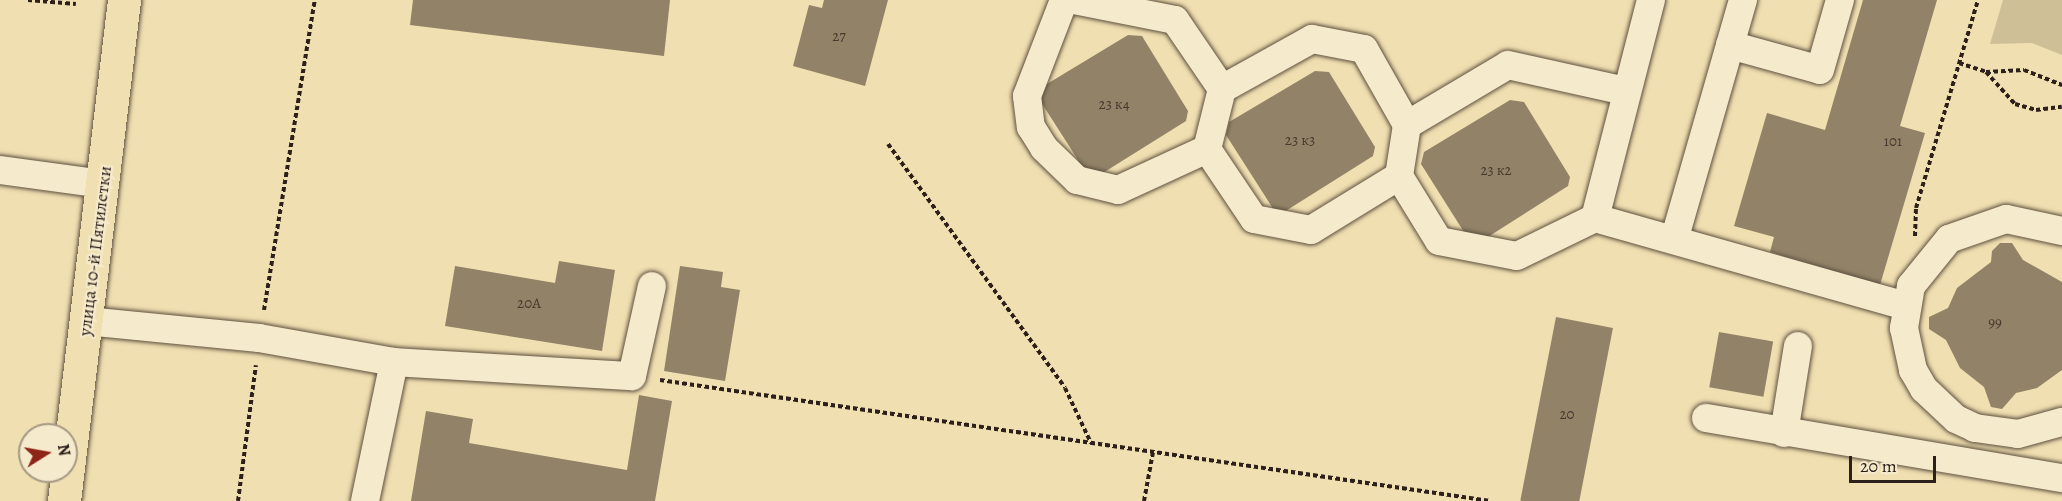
<!DOCTYPE html>
<html>
<head>
<meta charset="utf-8">
<style>
  body { margin:0 }
  #map { position:relative; width:2062px; height:501px; overflow:hidden; background:#f0dfb0; font-family:Alegreya,serif }
  div>[style] { position:absolute }
  [style*='--x'] { left:calc(var(--x)*1px); top:calc(var(--y)*1px); width:calc(var(--w)*1px); rotate:calc(var(--a)*1deg) }
  .green>* { inset:0; background:#cfbf97 }
  .building>* { inset:0; background:#928368; transform-origin:0 0 }
  .path>* { height:4px; margin-top:-2px; transform-origin:0; background:repeating-linear-gradient(90deg,#2d201b 0 4.5px,transparent 0 7.5px) }
  .roads { filter:drop-shadow(0 0 2px #5e5040) drop-shadow(0 0 2px #5e5040) }
  .minor>* { height:28px; margin:-14px; padding:0 14px; transform-origin:14px; border-radius:14px; background:#f5eacc }
  .major>* { height:33px; margin:-16.5px; padding:0 16.5px; transform-origin:16.5px; border-radius:16.5px; background:#f0dfb0 }
  span { translate:-50% -50%; white-space:nowrap; text-align:center; line-height:1.15; -webkit-text-stroke:4.5px #f5eacc; paint-order:stroke }
  .number-label { font-size:15px; color:#46392e }
  .number-label span { -webkit-text-stroke-width:0 }
  .street-label { font-size:18px; color:#2d201b }
  .north { position:absolute; left:18px; top:423px; width:60px; height:60px; box-sizing:border-box; background:#f5eacc; border:2px solid #a59985; border-radius:50%; rotate:79deg; font-size:16px; font-weight:700; line-height:24px; text-align:center; color:#2d201b }
  .north::after { content:''; display:block; margin:auto; width:21px; height:27px; background:#8f2418; clip-path:polygon(50% 0,100% 100%,50% 72%,0 100%) }
  .scale { position:absolute; left:1849px; top:456px; width:87px; height:27px; box-sizing:border-box; border:3px solid #2d201b; border-top:0; padding-left:8px; font-size:18px; line-height:21px; white-space:nowrap; color:#2d201b; -webkit-text-stroke:4px #f5eacc; paint-order:stroke }
</style>
</head>
<body>
<div id="map">
  <div class="green">
    <div style="clip-path:polygon(2003px 0,2062px 0,2062px 55px,2032px 43px,1990px 44px)"></div>
  </div>
  <div class="building">
    <div style="clip-path:polygon(413px 0,670px 0,664px 56px,410px 25px)"></div>
    <div style="clip-path:polygon(824px 0,888px 0,865px 86px,793px 66px,809px 5px,822px 8px)"></div>
    <div style="clip-path:polygon(1863px 0,1937px 0,1900px 126px,1925px 133px,1880px 285px,1770px 252px,1774px 237px,1734px 226px,1767px 113px,1825px 130px)"></div>
    <div style="clip-path:polygon(1128px 35px,1142px 36px,1188px 111px,1186px 121px,1098px 176px,1087px 174px,1039px 99px,1042px 87px)"></div>
    <div style="clip-path:polygon(1315px 71px,1329px 72px,1375px 147px,1373px 156px,1284px 212px,1274px 210px,1226px 135px,1229px 122px)"></div>
    <div style="clip-path:polygon(1510px 100px,1524px 102px,1570px 177px,1568px 186px,1480px 242px,1469px 240px,1421px 164px,1424px 152px)"></div>
    <div style="clip-path:polygon(2000px 243px,2012px 243px,2023px 260px,2062px 282px,2062px 370px,2037px 388px,2016px 393px,2002px 409px,1991px 407px,1984px 387px,1960px 368px,1946px 340px,1929px 329px,1929px 317px,1948px 308px,1957px 288px,1991px 262px,1992px 251px)"></div>
    <div style="clip-path:polygon(559px 261px,615px 270px,602px 351px,445px 326px,455px 266px,555px 283px)"></div>
    <div style="clip-path:polygon(680px 266px,723px 272px,721px 287px,740px 290px,725px 381px,664px 371px)"></div>
    <div style="left:1556px;top:317px;width:58px;height:187px;rotate:11deg"></div>
    <div style="left:1719px;top:332px;width:55px;height:56px;rotate:10deg"></div>
    <div style="clip-path:polygon(639px 395px,672px 401px,655px 501px,411px 501px,426px 411px,473px 419px,469px 443px,627px 470px)"></div>
  </div>
  <div class="path">
    <div style="--x:28;--y:0;--w:48;--a:4.8"></div>
    <div style="--x:1959;--y:63;--w:28;--a:18"></div>
    <div style="--x:1986;--y:72;--w:38;--a:-3"></div>
    <div style="--x:2024;--y:70;--w:41;--a:21.5"></div>
    <div style="--x:1986;--y:72;--w:43;--a:47.8"></div>
    <div style="--x:2015;--y:104;--w:22;--a:16"></div>
    <div style="--x:2036;--y:110;--w:26;--a:-7"></div>
    <div style="--x:888;--y:144;--w:301;--a:54"></div>
    <div style="--x:1065;--y:388;--w:61;--a:64.7"></div>
    <div style="--x:1915;--y:236;--w:28;--a:-88"></div>
    <div style="--x:1916;--y:208;--w:217;--a:-73.4"></div>
    <div style="--x:264;--y:310;--w:314;--a:-80.7"></div>
    <div style="--x:660;--y:380;--w:839;--a:8.29"></div>
    <div style="--x:238;--y:501;--w:137;--a:-82.5"></div>
    <div style="--x:1144;--y:501;--w:50;--a:-79.6"></div>
  </div>
  <div class="roads">
    <div class="minor">
      <div style="--x:1064;--y:0;--w:103;--a:111.1"></div>
      <div style="--x:1027;--y:96;--w:31;--a:83"></div>
      <div style="--x:1031;--y:127;--w:25;--a:58"></div>
      <div style="--x:1044;--y:148;--w:46;--a:44.1"></div>
      <div style="--x:1077;--y:180;--w:42;--a:13.7"></div>
      <div style="--x:1118;--y:190;--w:98;--a:-24.7"></div>
      <div style="--x:1074;--y:0;--w:103;--a:11.2"></div>
      <div style="--x:1175;--y:20;--w:83;--a:55.7"></div>
      <div style="--x:1222;--y:89;--w:62;--a:104"></div>
      <div style="--x:1207;--y:149;--w:84;--a:56.1"></div>
      <div style="--x:1254;--y:219;--w:58;--a:10.9"></div>
      <div style="--x:1311;--y:230;--w:103;--a:-31.5"></div>
      <div style="--x:1730;--y:45;--w:93;--a:15.5"></div>
      <div style="--x:1820;--y:70;--w:73;--a:-74.1"></div>
      <div style="--x:1222;--y:89;--w:103;--a:-29.1"></div>
      <div style="--x:1312;--y:39;--w:53;--a:10.9"></div>
      <div style="--x:1364;--y:49;--w:87;--a:60.5"></div>
      <div style="--x:1407;--y:125;--w:52;--a:98.9"></div>
      <div style="--x:1399;--y:176;--w:76;--a:58.4"></div>
      <div style="--x:1439;--y:241;--w:79;--a:10.9"></div>
      <div style="--x:1517;--y:256;--w:87;--a:-26"></div>
      <div style="--x:1595;--y:218;--w:323;--a:15.8"></div>
      <div style="--x:1407;--y:125;--w:117;--a:-30.7"></div>
      <div style="--x:1508;--y:65;--w:120;--a:12.5"></div>
      <div style="--x:0;--y:170;--w:104;--a:7.7"></div>
      <div style="--x:1595;--y:218;--w:225;--a:-75.6"></div>
      <div style="--x:2062;--y:231;--w:57;--a:-167.9"></div>
      <div style="--x:2006;--y:219;--w:60;--a:160.7"></div>
      <div style="--x:1949;--y:239;--w:60;--a:129"></div>
      <div style="--x:1911;--y:286;--w:43;--a:99.5"></div>
      <div style="--x:1904;--y:328;--w:43;--a:77.9"></div>
      <div style="--x:1913;--y:370;--w:22;--a:60"></div>
      <div style="--x:1924;--y:389;--w:44;--a:43.2"></div>
      <div style="--x:1956;--y:419;--w:21;--a:25"></div>
      <div style="--x:1975;--y:428;--w:43;--a:7.9"></div>
      <div style="--x:2018;--y:434;--w:46;--a:-15.3"></div>
      <div style="--x:1675;--y:237;--w:247;--a:-74"></div>
      <div style="--x:86;--y:321;--w:174;--a:5.6"></div>
      <div style="--x:259;--y:338;--w:137;--a:10.1"></div>
      <div style="--x:394;--y:362;--w:238;--a:3.4"></div>
      <div style="--x:632;--y:376;--w:92;--a:-77.5"></div>
      <div style="--x:1706;--y:418;--w:361;--a:9.6"></div>
      <div style="--x:1784;--y:433;--w:88;--a:-80.9"></div>
      <div style="--x:365;--y:501;--w:142;--a:-78.2"></div>
    </div>
    <div class="major">
      <div style="--x:64;--y:501;--w:505;--a:-83.17"></div>
    </div>
  </div>
  <div class="number-label">
    <span style="left:839px;top:37px">27</span>
    <span style="left:1114px;top:105px">23 к4</span>
    <span style="left:1300px;top:141px">23 к3</span>
    <span style="left:1893px;top:142px">101</span>
    <span style="left:1496px;top:171px">23 к2</span>
    <span style="left:529px;top:304px">20А</span>
    <span style="left:1995px;top:323px">99</span>
    <span style="left:1567px;top:415px">20</span>
  </div>
  <div class="street-label">
    <span style="left:95px;top:251px;rotate:-83deg">улица 10-й Пятилетки</span>
  </div>
  <div class="north">N</div>
  <div class="scale">20 m</div>
</div>
</body>
</html>
